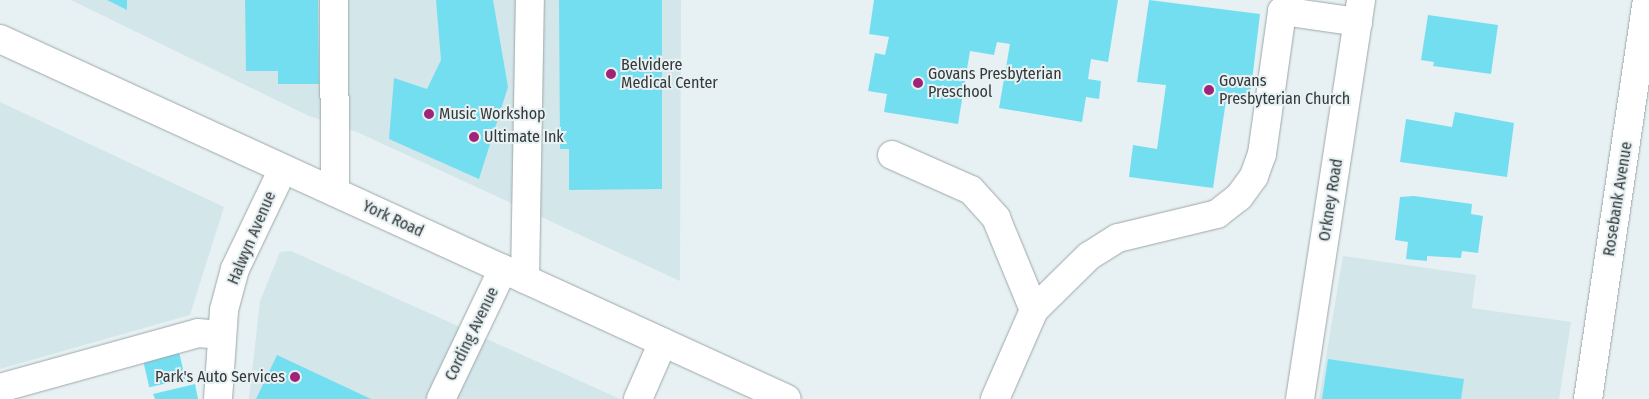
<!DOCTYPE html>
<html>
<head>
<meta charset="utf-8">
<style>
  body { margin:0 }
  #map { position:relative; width:1649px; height:399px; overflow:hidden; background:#e7f1f3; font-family:"Fira Sans Condensed",sans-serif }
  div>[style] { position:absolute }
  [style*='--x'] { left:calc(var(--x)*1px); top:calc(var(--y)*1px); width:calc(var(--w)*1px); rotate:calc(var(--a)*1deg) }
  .built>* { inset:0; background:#d3e6ea }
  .building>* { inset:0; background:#74def1; transform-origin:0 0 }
  .roads { filter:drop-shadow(0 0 1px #9da7a9) drop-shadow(0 0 1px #9da7a9) }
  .minor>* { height:28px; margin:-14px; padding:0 14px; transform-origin:14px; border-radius:14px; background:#fff }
  .major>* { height:28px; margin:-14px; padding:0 14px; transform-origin:14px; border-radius:14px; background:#fff }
  .dots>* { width:14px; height:14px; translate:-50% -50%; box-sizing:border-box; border:2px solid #e7f1f3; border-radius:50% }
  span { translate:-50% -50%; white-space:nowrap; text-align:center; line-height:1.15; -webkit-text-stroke:4px #e7f1f3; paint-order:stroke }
  .poi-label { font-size:16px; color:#343838 }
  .left { translate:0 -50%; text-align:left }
  .right { translate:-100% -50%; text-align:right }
  .street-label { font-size:16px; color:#343838 }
</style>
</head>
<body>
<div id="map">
  <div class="built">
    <div style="clip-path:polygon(71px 0,681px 0,680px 281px,357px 132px,309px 116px)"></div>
    <div style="clip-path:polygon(0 102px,224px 207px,190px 315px,0 369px)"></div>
    <div style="clip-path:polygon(291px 251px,620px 399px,249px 399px,260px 301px,280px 252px)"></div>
    <div style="clip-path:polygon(1343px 256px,1476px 275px,1472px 308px,1571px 322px,1559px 399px,1319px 399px)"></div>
  </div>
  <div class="building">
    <div style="clip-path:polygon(107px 0,127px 0,127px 10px)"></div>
    <div style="clip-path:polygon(245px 0,318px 0,319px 84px,278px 84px,278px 71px,246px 71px)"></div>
    <div style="clip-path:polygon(436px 0,493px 0,508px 87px,479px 179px,389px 139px,394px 78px,427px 89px,441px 60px)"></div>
    <div style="clip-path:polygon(559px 0,662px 0,662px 189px,569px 190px,569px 149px,560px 149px)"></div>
    <div style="clip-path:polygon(874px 0,1118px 0,1108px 62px,1091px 59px,1088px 79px,1101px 81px,1099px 99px,1086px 97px,1082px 122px,999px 108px,1010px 44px,997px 42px,994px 55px,970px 51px,958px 124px,884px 112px,887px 94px,868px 91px,875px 53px,885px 55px,889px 37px,869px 34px)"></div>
    <div style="clip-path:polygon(1149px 0,1260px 14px,1250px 98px,1227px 94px,1213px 188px,1129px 177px,1133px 145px,1157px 149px,1166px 85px,1137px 82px)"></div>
    <div style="clip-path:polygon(1428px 15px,1498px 25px,1491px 74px,1433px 66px,1434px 62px,1421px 60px)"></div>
    <div style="clip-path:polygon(1455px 112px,1514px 123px,1507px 177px,1400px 162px,1406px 119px,1452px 127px)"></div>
    <div style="clip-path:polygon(1414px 196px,1472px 204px,1471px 214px,1483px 216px,1478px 253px,1462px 251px,1461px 258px,1427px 256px,1427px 261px,1406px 259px,1408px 242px,1395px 240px,1400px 197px)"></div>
    <div style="left:177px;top:343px;width:37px;height:37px;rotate:77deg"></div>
    <div style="clip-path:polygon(277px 355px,371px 399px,256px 399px)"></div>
    <div style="clip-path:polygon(1328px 359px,1464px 379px,1461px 399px,1322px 399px)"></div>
    <div style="clip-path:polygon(195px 384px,198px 399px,155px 399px,153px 394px)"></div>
  </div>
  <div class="roads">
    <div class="minor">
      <div style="--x:334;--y:0;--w:192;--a:89.7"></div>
      <div style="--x:892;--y:155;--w:86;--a:23.9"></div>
      <div style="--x:971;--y:190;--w:38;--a:48"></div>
      <div style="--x:996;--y:218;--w:100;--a:67.6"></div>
      <div style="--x:525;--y:279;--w:279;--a:-89"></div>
      <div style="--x:0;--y:388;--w:205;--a:-15.5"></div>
      <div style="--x:198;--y:333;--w:22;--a:5"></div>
      <div style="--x:218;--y:399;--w:89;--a:-86.1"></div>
      <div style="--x:224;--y:310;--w:42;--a:-75"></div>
      <div style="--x:235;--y:269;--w:111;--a:-64.4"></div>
      <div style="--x:441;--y:399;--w:144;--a:-64.5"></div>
      <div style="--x:638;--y:399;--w:62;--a:-66.3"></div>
      <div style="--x:995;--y:399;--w:97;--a:-66.3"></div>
      <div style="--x:1034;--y:310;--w:77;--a:-44.5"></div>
      <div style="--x:1089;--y:256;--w:34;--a:-32"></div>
      <div style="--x:1118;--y:238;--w:102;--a:-13.6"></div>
      <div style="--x:1217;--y:214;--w:28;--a:-38"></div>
      <div style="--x:1239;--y:197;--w:26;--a:-54"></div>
      <div style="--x:1254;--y:176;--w:23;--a:-70"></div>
      <div style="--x:1262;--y:154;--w:144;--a:-82"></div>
      <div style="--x:1282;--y:11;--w:77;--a:8.2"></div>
      <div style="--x:1300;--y:399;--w:404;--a:-81.3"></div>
      <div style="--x:1588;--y:399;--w:403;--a:-81.6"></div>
    </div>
    <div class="major">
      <div style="--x:0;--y:39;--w:865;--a:24.58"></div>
    </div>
  </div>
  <div class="dots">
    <div style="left:611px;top:74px;background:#9f2379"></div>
    <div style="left:918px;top:83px;background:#9f2379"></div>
    <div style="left:1209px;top:90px;background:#9f2379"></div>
    <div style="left:429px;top:114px;background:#9f2379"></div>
    <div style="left:474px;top:137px;background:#9f2379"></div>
    <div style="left:295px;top:377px;background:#9f2379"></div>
  </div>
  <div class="poi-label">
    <span class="left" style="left:621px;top:74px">Belvidere<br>Medical Center</span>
    <span class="left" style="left:928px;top:83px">Govans Presbyterian<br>Preschool</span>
    <span class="left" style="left:1219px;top:90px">Govans<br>Presbyterian Church</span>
    <span class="left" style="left:439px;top:114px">Music Workshop</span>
    <span class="left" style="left:484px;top:137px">Ultimate Ink</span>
    <span class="right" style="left:285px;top:377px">Park's Auto Services</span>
  </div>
  <div class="street-label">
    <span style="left:1618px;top:199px;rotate:-81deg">Rosebank Avenue</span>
    <span style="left:1331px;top:200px;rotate:-81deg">Orkney Road</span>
    <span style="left:393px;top:219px;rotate:25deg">York Road</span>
    <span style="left:252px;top:238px;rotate:-67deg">Halwyn Avenue</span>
    <span style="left:472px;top:334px;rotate:-64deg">Cording Avenue</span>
  </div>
</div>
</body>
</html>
